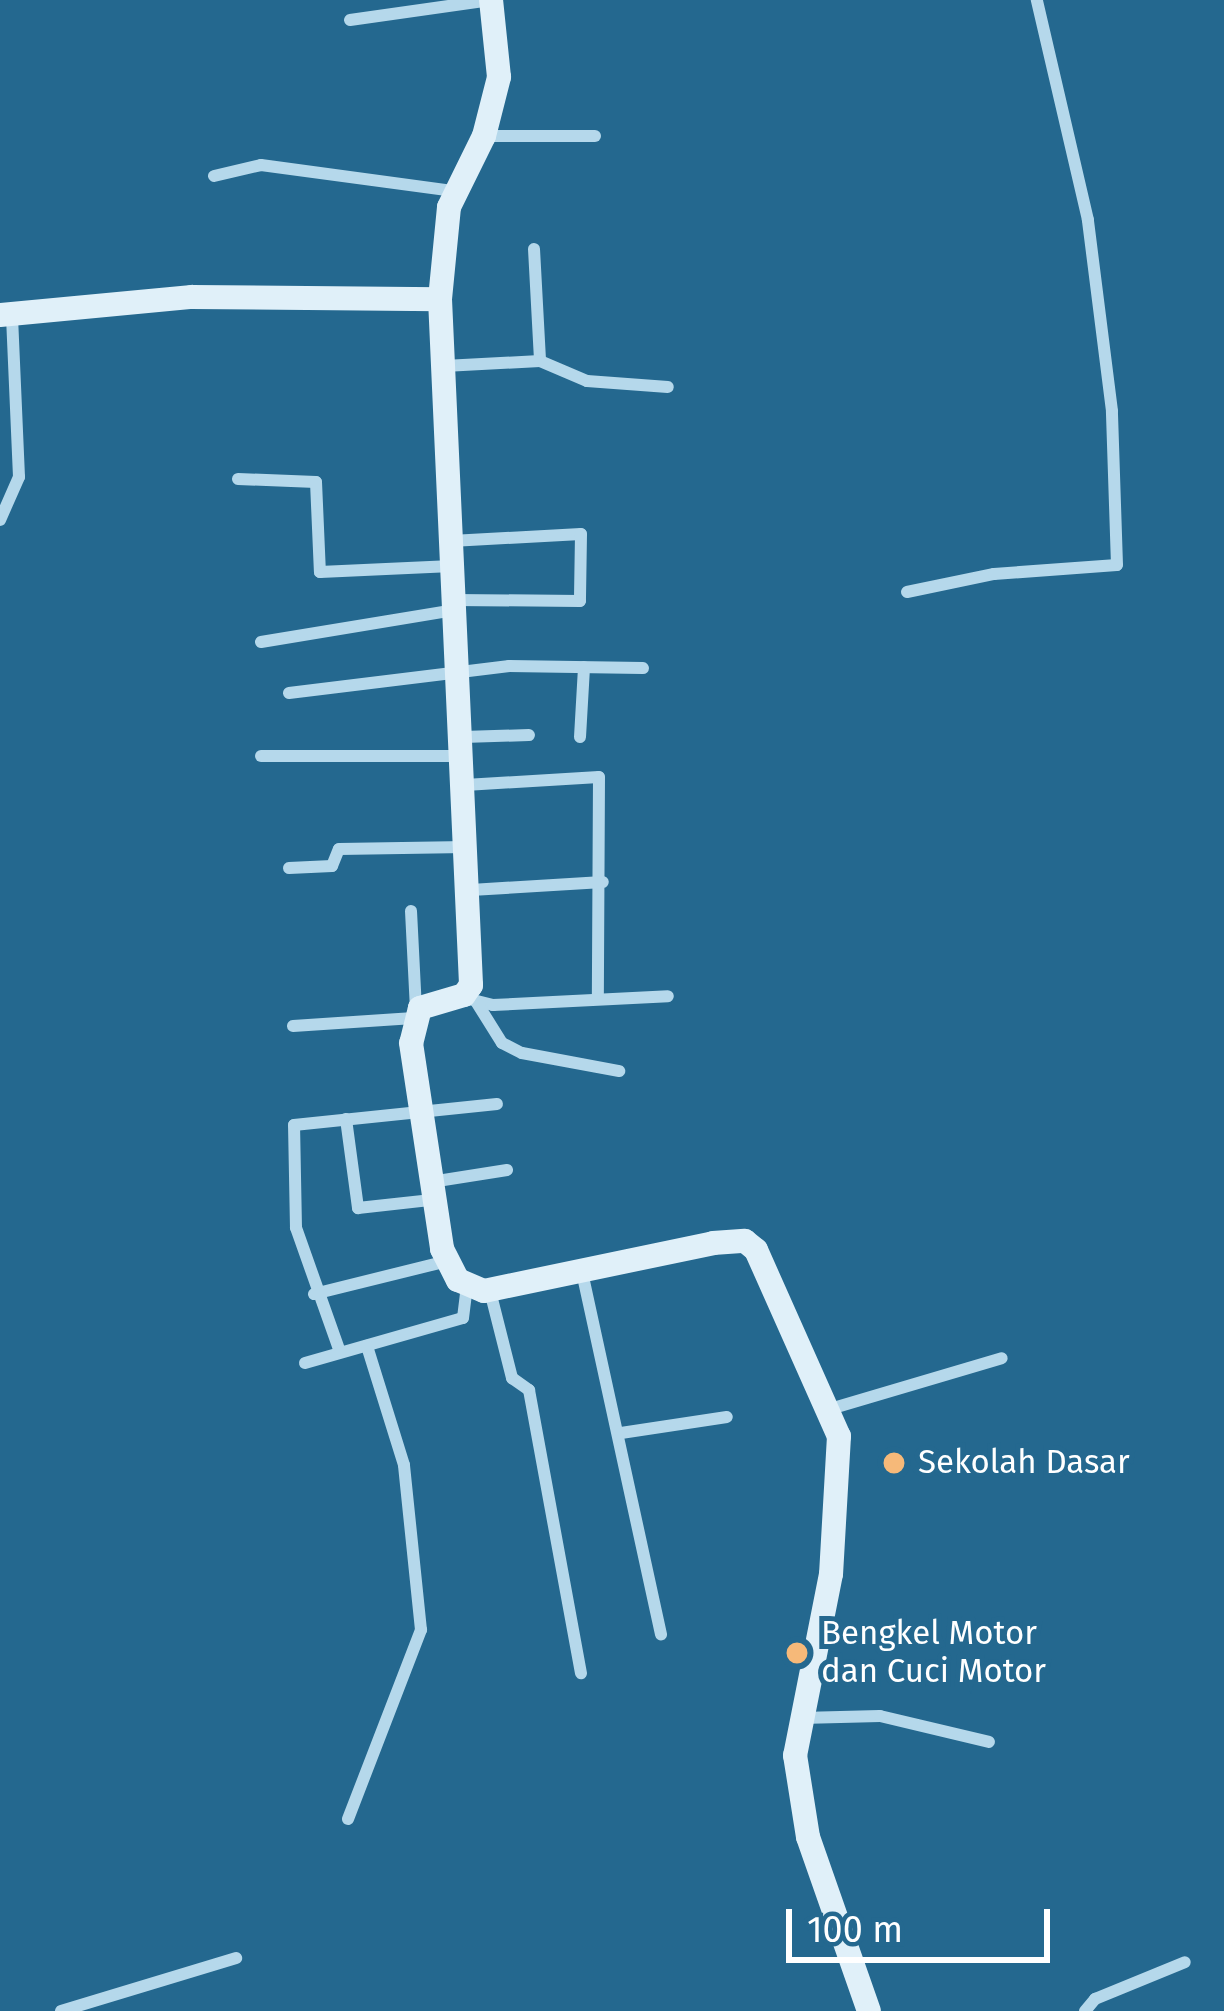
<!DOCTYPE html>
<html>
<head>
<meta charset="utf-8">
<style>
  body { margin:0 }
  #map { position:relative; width:1224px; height:2011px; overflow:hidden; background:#24688f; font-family:"Fira Sans",sans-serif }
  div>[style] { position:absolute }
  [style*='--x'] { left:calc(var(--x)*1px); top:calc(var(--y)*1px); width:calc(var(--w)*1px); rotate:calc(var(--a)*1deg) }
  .street>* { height:12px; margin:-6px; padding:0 6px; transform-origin:6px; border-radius:6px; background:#b5d8eb }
  .secondary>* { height:24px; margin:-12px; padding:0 12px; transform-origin:12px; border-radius:12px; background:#e0f0f9 }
  .dots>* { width:33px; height:33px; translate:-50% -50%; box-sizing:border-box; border:6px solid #24688f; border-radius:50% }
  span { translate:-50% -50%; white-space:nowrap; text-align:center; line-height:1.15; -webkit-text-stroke:10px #24688f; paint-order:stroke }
  .poi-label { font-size:33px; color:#fff }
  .left { translate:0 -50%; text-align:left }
  .scale { position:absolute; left:786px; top:1909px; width:264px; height:54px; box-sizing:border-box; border:6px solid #fff; border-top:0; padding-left:15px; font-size:36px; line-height:42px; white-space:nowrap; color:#fff; -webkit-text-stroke:9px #24688f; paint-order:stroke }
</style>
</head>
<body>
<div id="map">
  <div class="street">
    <div style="--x:350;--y:20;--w:142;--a:-8.1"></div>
    <div style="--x:485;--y:136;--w:110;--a:0"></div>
    <div style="--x:214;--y:176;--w:48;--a:-13.2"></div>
    <div style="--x:261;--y:165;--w:195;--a:7.7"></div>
    <div style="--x:534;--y:249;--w:112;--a:86.9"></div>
    <div style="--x:444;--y:366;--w:96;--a:-3"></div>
    <div style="--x:540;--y:361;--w:51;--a:23.1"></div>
    <div style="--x:587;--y:381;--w:81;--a:4.2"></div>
    <div style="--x:238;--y:479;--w:78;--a:2.2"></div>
    <div style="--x:316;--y:482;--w:90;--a:87.5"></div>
    <div style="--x:320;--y:572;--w:132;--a:-2.6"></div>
    <div style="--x:0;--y:520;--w:47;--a:-66.2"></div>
    <div style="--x:19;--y:477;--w:163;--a:-92.5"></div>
    <div style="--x:451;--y:541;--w:130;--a:-3.1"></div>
    <div style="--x:581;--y:534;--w:67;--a:90.9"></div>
    <div style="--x:580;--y:601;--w:126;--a:-179.5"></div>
    <div style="--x:907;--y:592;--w:89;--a:-11.7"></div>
    <div style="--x:994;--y:574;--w:123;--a:-4.2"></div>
    <div style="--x:1117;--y:565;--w:154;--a:-91.9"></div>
    <div style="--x:1112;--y:411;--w:193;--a:-97.2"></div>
    <div style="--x:1088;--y:220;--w:226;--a:-103.1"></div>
    <div style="--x:261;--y:642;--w:197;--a:-9.4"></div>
    <div style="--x:289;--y:693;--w:222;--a:-7"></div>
    <div style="--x:509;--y:666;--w:134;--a:0.9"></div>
    <div style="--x:463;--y:737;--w:66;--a:-1.7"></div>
    <div style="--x:580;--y:737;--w:70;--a:-86.7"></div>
    <div style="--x:261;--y:756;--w:203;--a:0"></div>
    <div style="--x:465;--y:785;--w:134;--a:-3.4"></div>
    <div style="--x:599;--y:777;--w:219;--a:90.3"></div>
    <div style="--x:289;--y:868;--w:43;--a:-2.7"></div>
    <div style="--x:332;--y:866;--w:18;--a:-68"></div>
    <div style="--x:339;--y:849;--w:127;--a:-0.9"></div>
    <div style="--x:471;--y:890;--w:132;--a:-3.5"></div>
    <div style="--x:411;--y:911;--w:100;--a:87.1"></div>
    <div style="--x:461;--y:997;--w:33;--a:14"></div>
    <div style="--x:493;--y:1005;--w:175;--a:-2.9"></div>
    <div style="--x:477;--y:1003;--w:47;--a:58"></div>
    <div style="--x:502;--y:1043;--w:22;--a:27"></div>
    <div style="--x:522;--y:1053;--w:99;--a:10.5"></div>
    <div style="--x:293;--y:1026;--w:121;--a:-3.8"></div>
    <div style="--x:346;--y:1119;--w:90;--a:82.3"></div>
    <div style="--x:358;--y:1208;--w:72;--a:-6.3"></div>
    <div style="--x:431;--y:1182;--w:77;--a:-9"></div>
    <div style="--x:582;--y:1272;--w:371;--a:77.7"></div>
    <div style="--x:490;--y:1291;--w:90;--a:75.8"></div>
    <div style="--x:512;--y:1378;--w:21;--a:35"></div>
    <div style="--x:529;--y:1390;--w:288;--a:79.6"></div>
    <div style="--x:314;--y:1294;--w:137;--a:-13.9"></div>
    <div style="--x:340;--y:1352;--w:132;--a:-109.5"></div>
    <div style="--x:296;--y:1228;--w:103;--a:-91.1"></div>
    <div style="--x:294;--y:1125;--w:204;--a:-5.9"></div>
    <div style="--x:305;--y:1363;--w:164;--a:-15.9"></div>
    <div style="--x:463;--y:1318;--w:31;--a:-83"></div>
    <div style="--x:830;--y:1409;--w:179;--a:-16.5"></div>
    <div style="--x:621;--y:1433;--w:107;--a:-8.6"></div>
    <div style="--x:801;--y:1718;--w:79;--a:-1.5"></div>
    <div style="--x:880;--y:1716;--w:112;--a:13.4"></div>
    <div style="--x:348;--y:1819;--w:203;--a:-68.9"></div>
    <div style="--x:421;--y:1630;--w:166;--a:-95.9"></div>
    <div style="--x:404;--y:1465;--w:125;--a:-107.3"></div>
    <div style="--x:61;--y:2011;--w:183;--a:-16.8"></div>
    <div style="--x:1085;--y:2011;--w:16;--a:-50"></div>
    <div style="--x:1095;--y:1999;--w:97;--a:-22.3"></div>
  </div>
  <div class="secondary">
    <div style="--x:440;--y:299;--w:92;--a:-84.4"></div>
    <div style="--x:449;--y:207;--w:79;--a:-63.8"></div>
    <div style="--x:484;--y:136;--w:61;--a:-75.7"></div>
    <div style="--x:499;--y:77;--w:77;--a:-95.9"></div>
    <div style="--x:0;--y:315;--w:193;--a:-5.4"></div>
    <div style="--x:192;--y:297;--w:248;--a:0.5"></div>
    <div style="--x:440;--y:299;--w:687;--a:87.41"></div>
    <div style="--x:471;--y:985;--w:12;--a:125"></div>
    <div style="--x:464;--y:995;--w:46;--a:163.5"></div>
    <div style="--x:420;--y:1008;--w:36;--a:104"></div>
    <div style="--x:411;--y:1043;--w:208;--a:81.4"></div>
    <div style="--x:442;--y:1249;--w:35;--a:63"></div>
    <div style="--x:458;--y:1280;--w:28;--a:23"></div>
    <div style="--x:484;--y:1291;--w:234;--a:-11.8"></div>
    <div style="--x:713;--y:1243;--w:32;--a:-4"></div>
    <div style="--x:745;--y:1241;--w:14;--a:39"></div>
    <div style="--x:756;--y:1250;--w:204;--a:66"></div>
    <div style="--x:839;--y:1436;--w:138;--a:93.3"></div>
    <div style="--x:831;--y:1574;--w:185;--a:101.2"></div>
    <div style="--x:795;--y:1755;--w:83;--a:81"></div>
    <div style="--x:808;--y:1837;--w:184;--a:70.7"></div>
  </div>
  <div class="dots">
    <div style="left:894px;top:1463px;background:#f6b979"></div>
    <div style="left:797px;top:1653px;background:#f6b979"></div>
  </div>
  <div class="poi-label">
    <span class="left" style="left:918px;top:1463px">Sekolah Dasar</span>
    <span class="left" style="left:821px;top:1653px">Bengkel Motor<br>dan Cuci Motor</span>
  </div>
  <div class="scale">100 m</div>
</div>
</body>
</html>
